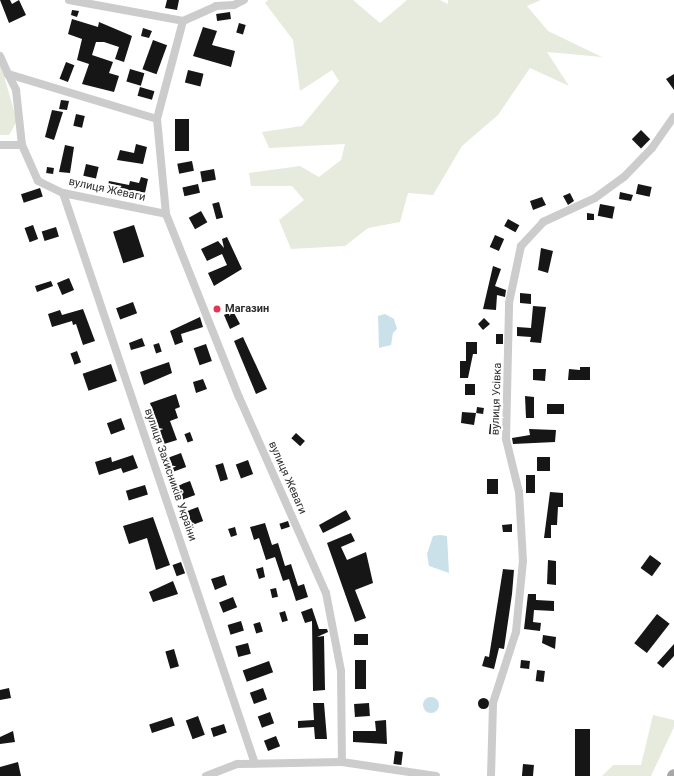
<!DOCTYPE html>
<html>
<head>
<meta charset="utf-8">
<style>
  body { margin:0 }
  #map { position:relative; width:674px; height:776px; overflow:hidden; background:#fff; font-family:Roboto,sans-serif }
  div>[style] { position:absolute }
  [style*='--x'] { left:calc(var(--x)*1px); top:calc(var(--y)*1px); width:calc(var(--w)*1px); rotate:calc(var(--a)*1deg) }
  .green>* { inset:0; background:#e6ebdd }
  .water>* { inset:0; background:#cae1ea }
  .round { border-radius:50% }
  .building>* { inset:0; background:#161616; transform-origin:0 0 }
  .street>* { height:8px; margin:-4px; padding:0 4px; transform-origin:4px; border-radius:4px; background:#ccc }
  .primary>* { height:12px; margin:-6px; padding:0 6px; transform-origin:6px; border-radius:6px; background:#a7a7a7 }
  .dots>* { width:11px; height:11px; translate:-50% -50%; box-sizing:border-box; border:2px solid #fff; border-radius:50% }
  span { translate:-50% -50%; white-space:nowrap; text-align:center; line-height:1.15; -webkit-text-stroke:4px #fff; paint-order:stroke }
  .street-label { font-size:11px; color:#2f2f2f }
  .poi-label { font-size:11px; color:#2f2f2f; font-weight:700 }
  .left { translate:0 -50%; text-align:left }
</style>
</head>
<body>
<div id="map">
  <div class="green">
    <div style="clip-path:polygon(268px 0,353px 0,380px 23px,407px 0,440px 0,448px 4px,448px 0,541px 0,527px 6px,548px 31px,602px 57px,547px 52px,569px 86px,530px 68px,498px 115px,462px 146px,433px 195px,408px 193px,400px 222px,368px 228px,345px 246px,291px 249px,279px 220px,304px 200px,292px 186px,251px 186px,249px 173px,300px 166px,319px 177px,341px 160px,345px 144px,269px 148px,262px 132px,302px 126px,339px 81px,332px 70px,300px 91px,293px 40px,265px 3px)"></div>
    <div style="clip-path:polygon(0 62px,17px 121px,9px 135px,0 135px)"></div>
    <div style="clip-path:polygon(653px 715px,674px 720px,674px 727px,651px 776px,602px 776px,613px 765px,641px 765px)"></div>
  </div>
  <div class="water">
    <div style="clip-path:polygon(385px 314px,394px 319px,397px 329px,393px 333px,391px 345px,379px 348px,378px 316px)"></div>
    <div style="clip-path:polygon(440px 535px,447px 536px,449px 573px,429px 566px,427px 554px,433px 536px)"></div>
    <div class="round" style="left:423px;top:697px;width:16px;height:16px"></div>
  </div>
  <div class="building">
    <div style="clip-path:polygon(0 0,10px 0,12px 4px,19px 0,26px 15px,9px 23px)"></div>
    <div style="clip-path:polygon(167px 0,179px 0,177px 10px,165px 8px)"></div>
    <div style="clip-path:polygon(72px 10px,79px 11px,77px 17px,71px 15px)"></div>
    <div style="left:230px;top:12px;width:7px;height:14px;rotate:82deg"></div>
    <div style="clip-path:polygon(72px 19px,98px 27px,99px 22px,132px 36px,124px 62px,115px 59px,119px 47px,104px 42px,96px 42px,92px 55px,113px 62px,109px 73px,119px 76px,114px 92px,82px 84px,89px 64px,77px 60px,82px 39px,68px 34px)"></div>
    <div style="left:239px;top:23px;width:7px;height:10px;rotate:16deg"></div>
    <div style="clip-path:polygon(203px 27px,217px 31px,212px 45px,235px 51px,231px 67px,193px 56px)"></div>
    <div style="clip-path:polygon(143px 28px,152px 31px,149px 38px,141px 36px)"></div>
    <div style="left:153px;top:40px;width:15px;height:31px;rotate:20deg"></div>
    <div style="left:66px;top:62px;width:9px;height:18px;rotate:21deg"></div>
    <div style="left:130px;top:69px;width:15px;height:13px;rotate:16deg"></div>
    <div style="left:188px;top:70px;width:16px;height:13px;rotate:14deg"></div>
    <div style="clip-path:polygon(674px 74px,674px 90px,666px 79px)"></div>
    <div style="left:140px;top:87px;width:15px;height:9px;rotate:16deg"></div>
    <div style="clip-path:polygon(61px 100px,69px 101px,67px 110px,59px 109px)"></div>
    <div style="clip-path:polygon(52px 110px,63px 112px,54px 140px,45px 137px)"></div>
    <div style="left:76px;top:114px;width:9px;height:12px;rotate:13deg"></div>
    <div style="left:175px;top:119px;width:14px;height:32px"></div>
    <div style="left:641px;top:130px;width:13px;height:13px;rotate:45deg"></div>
    <div style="clip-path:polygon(136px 144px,147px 147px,143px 164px,117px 160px,120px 150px,134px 153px)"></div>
    <div style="clip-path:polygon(65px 145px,74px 147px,70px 173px,59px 172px)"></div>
    <div style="left:192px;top:161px;width:10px;height:15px;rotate:79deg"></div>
    <div style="left:86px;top:164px;width:13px;height:12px;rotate:13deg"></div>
    <div style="left:47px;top:167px;width:7px;height:6px;rotate:8deg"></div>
    <div style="left:214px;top:169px;width:11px;height:14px;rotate:80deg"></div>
    <div style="clip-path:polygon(141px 177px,148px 179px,145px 193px,133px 190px,131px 194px,107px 188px,109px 181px,129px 185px,130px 181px,139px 183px)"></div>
    <div style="left:198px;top:184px;width:9px;height:16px;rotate:77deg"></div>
    <div style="left:638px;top:184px;width:14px;height:10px;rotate:12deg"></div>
    <div style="left:40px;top:188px;width:9px;height:20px;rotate:72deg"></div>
    <div style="clip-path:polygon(620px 192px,633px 195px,631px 201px,619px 199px)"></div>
    <div style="clip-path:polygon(570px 193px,574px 201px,568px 205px,563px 196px)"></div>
    <div style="clip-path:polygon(542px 197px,546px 205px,533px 210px,530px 201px)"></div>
    <div style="left:219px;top:202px;width:16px;height:7px;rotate:75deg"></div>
    <div style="left:600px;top:204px;width:15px;height:12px;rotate:11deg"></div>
    <div style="left:201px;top:211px;width:13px;height:14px;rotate:61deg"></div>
    <div style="clip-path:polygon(587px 213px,594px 214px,594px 220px,587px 220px)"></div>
    <div style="left:508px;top:219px;width:13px;height:8px;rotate:29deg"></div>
    <div style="left:33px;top:225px;width:15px;height:9px;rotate:70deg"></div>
    <div style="left:134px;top:225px;width:33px;height:22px;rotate:72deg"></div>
    <div style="left:56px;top:227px;width:10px;height:15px;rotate:73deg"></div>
    <div style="left:495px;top:235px;width:10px;height:13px;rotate:24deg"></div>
    <div style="clip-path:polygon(227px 237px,242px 269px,214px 286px,208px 273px,227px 265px,222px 254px,207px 261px,201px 249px,218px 241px,224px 248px,222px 239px)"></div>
    <div style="clip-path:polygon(541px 248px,553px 251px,548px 273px,538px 270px)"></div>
    <div style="clip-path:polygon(493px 266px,501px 269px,495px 286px,506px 290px,505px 297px,497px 295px,496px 310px,483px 309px)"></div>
    <div style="left:69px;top:278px;width:13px;height:13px;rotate:67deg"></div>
    <div style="clip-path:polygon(51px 281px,53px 286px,37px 292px,35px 286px)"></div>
    <div style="clip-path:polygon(520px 293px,531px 294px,531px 304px,520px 303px)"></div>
    <div style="left:133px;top:302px;width:12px;height:18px;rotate:70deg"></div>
    <div style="clip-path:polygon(533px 306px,546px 307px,541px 343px,530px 342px,531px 337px,517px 336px,517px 327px,531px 328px)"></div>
    <div style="clip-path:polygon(83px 309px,95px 341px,83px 345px,76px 324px,73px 325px,72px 321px,52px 327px,48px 314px,60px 310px,62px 315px)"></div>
    <div style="clip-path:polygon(233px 311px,240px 324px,230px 329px,224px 315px)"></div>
    <div style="clip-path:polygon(200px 317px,203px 327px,181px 334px,183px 342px,175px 345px,170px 331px)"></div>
    <div style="clip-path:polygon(484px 318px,490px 324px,483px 330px,478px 324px)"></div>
    <div style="left:496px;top:334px;width:7px;height:10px"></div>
    <div style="clip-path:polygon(243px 337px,267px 389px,256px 394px,234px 341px)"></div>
    <div style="clip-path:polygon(142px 338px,145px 346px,131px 350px,129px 343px)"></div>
    <div style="clip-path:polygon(466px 342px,477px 342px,477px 354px,473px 354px,468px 378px,460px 378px,460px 361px,466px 361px)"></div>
    <div style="left:159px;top:343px;width:9px;height:6px;rotate:72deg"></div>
    <div style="left:206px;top:344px;width:18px;height:13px;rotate:71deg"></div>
    <div style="left:77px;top:351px;width:12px;height:7px;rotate:70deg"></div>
    <div style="clip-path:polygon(169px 362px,172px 373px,144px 385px,140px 372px)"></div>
    <div style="left:111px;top:364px;width:18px;height:30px;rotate:71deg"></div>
    <div style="clip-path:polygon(580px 367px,590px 367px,590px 380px,568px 380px,569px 369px,580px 370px)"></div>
    <div style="clip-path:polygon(533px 369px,546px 369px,545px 381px,533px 380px)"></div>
    <div style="clip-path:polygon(203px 379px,207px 389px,196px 393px,193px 382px)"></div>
    <div style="left:465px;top:384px;width:10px;height:11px"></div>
    <div style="clip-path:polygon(176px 394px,180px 407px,175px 409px,178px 418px,170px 421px,177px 440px,164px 444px,150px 403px)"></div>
    <div style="clip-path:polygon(525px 396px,534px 397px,534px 418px,526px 418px)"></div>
    <div style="left:547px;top:404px;width:17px;height:10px"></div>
    <div style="left:477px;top:407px;width:7px;height:6px;rotate:8deg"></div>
    <div style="clip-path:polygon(462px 412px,476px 413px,474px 425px,461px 423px)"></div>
    <div style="left:121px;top:418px;width:12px;height:15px;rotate:70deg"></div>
    <div style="left:490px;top:424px;width:9px;height:10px;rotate:6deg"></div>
    <div style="clip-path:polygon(529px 429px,556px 430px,555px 442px,513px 444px,512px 438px,530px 435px)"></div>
    <div style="left:190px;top:432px;width:9px;height:6px;rotate:69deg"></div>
    <div style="left:296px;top:433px;width:12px;height:7px;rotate:42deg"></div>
    <div style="left:181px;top:453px;width:15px;height:13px;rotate:70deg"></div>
    <div style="clip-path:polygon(133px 455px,138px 468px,123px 473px,121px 468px,99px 475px,95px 462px,111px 457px,112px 462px)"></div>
    <div style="left:537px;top:457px;width:13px;height:14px"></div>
    <div style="left:248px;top:460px;width:15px;height:13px;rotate:70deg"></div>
    <div style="left:223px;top:463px;width:17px;height:8px;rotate:73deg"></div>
    <div style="left:526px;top:475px;width:9px;height:18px"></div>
    <div style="left:487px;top:479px;width:11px;height:15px"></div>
    <div style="left:190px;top:481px;width:15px;height:13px;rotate:70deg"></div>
    <div style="left:145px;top:485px;width:10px;height:20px;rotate:73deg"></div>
    <div style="clip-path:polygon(550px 492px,563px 493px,563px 507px,558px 507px,557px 525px,551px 525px,551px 538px,544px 538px)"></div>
    <div style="left:198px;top:507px;width:15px;height:13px;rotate:70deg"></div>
    <div style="clip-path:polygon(346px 510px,351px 519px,323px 533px,319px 525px)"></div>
    <div style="clip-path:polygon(153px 517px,170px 565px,156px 570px,147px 538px,129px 544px,123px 526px)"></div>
    <div style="left:288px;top:521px;width:6px;height:9px;rotate:72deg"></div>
    <div style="clip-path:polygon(265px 523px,272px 545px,278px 543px,285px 566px,291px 564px,298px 586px,304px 584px,308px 597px,296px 601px,289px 579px,283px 581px,275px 557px,266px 560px,259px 538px,254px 540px,250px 527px)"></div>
    <div style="clip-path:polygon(512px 524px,512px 532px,503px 532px,502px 525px)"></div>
    <div style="clip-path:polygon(235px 527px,237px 535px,231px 537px,228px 529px)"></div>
    <div style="clip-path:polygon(351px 533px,355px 541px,341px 547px,347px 560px,366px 552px,373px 583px,355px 590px,366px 618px,355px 622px,327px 543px)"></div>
    <div style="left:650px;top:555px;width:14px;height:16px;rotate:36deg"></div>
    <div style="clip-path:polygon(548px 560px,556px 561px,556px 585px,547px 584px)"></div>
    <div style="left:181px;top:562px;width:12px;height:9px;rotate:70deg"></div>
    <div style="clip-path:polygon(263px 567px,265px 577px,259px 579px,256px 569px)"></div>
    <div style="clip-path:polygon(503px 569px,514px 570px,512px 594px,504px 649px,499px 648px,494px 669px,482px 666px,485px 656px,489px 657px)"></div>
    <div style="clip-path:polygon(224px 575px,227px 585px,215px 590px,211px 579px)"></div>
    <div style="clip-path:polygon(173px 581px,178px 594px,153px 602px,149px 592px)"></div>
    <div style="left:276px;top:588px;width:9px;height:6px;rotate:77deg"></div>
    <div style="clip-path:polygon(528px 594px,536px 594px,536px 600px,554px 601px,554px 611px,534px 610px,533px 622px,541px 623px,540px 631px,524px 629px)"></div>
    <div style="left:233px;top:597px;width:11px;height:15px;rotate:68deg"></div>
    <div style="clip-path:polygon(312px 608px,319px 629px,327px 629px,328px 632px,317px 637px,324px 636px,325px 690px,313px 691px,312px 621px,305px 623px,301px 612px)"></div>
    <div style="left:285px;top:611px;width:10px;height:6px;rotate:73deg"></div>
    <div style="left:657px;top:614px;width:16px;height:37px;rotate:38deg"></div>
    <div style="left:241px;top:621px;width:10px;height:14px;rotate:73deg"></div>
    <div style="left:260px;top:622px;width:10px;height:7px;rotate:73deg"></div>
    <div style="left:368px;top:634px;width:11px;height:14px;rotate:90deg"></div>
    <div style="clip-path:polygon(543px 635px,556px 637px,555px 649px,542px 643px)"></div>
    <div style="left:248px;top:643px;width:11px;height:13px;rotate:75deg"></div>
    <div style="clip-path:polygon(674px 644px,674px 656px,663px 668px,657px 663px)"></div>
    <div style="left:174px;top:649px;width:18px;height:9px;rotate:74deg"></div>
    <div style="left:355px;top:660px;width:11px;height:29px"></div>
    <div style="left:521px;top:660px;width:9px;height:8px;rotate:6deg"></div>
    <div style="left:269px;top:661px;width:12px;height:28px;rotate:70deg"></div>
    <div style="left:537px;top:670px;width:8px;height:11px;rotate:7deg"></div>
    <div style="clip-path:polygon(9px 688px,11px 698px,0 700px,0 690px)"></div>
    <div style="left:263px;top:688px;width:12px;height:14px;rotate:70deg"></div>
    <div class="round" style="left:477.5px;top:697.5px;width:11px;height:11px"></div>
    <div style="clip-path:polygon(313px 703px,324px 703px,327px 739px,315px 739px,314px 727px,298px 728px,298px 721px,314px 720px)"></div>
    <div style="left:369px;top:703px;width:13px;height:15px;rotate:86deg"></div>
    <div style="left:270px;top:712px;width:12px;height:13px;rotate:70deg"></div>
    <div style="left:198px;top:716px;width:20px;height:13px;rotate:70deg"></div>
    <div style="left:172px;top:717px;width:9px;height:24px;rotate:72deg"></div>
    <div style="clip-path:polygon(386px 720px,387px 744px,353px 742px,353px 731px,376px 731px,375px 721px)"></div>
    <div style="left:224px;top:724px;width:9px;height:14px;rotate:72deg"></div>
    <div style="left:575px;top:729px;width:15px;height:47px"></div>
    <div style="clip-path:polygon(13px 731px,15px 742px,0 744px,0 737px)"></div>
    <div style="left:276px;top:736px;width:11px;height:13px;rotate:68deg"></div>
    <div style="left:395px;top:751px;width:8px;height:13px;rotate:7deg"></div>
    <div style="clip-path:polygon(18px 762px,21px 776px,0 776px,0 767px)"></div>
    <div style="left:523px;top:764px;width:11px;height:12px;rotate:5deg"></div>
  </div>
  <div class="street">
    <div style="--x:69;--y:0;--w:116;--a:10.4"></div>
    <div style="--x:183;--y:21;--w:101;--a:104.9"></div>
    <div style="--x:183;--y:21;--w:36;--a:-24"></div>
    <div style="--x:216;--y:6;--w:18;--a:-3"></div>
    <div style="--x:234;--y:5;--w:11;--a:-27"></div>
    <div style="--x:0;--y:56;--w:20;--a:66"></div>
    <div style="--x:8;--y:74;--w:18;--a:63"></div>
    <div style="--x:16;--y:90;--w:55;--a:83.8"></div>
    <div style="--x:22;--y:145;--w:39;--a:66"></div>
    <div style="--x:38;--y:181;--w:28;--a:26"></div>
    <div style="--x:63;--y:193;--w:105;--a:11.5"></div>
    <div style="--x:166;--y:214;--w:95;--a:-95.4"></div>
    <div style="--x:157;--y:119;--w:156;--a:-163.2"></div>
    <div style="--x:0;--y:145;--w:22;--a:0"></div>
    <div style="--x:63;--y:193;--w:602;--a:71.41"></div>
    <div style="--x:166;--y:214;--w:197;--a:68.3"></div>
    <div style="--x:239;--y:397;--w:214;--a:66.1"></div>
    <div style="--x:326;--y:593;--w:79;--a:79.1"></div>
    <div style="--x:341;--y:671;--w:91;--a:89.4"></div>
    <div style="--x:206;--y:776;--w:34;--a:-21"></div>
    <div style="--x:238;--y:764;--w:104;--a:-1.1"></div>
    <div style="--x:342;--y:762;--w:95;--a:8.5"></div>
    <div style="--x:491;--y:776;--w:73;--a:-88.4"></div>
    <div style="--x:493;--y:703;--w:75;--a:-72.1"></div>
    <div style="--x:516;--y:632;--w:71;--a:-84.4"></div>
    <div style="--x:523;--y:561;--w:69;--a:-93.3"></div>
    <div style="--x:519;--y:492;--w:55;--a:-103.8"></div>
    <div style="--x:506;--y:439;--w:136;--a:-88.7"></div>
    <div style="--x:509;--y:303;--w:58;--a:-78.1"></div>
    <div style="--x:521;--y:246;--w:33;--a:-47"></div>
    <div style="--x:543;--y:222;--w:57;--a:-24.8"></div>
    <div style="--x:595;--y:198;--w:36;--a:-36"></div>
    <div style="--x:624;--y:177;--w:40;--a:-46"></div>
    <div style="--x:652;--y:148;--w:38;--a:-55"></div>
  </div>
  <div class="primary">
    <div style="--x:673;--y:776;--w:1;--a:-45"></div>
  </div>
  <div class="dots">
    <div style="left:217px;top:309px;background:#de3855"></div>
  </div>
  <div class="street-label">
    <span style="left:107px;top:190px;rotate:12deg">вулиця Жеваги</span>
    <span style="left:497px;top:399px;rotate:-88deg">вулиця Усівка</span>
    <span style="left:170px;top:475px;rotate:71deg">вулиця Захисників України</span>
    <span style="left:287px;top:478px;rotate:66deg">вулиця Жеваги</span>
  </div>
  <div class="poi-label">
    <span class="left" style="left:225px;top:309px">Магазин</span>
  </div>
</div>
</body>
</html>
